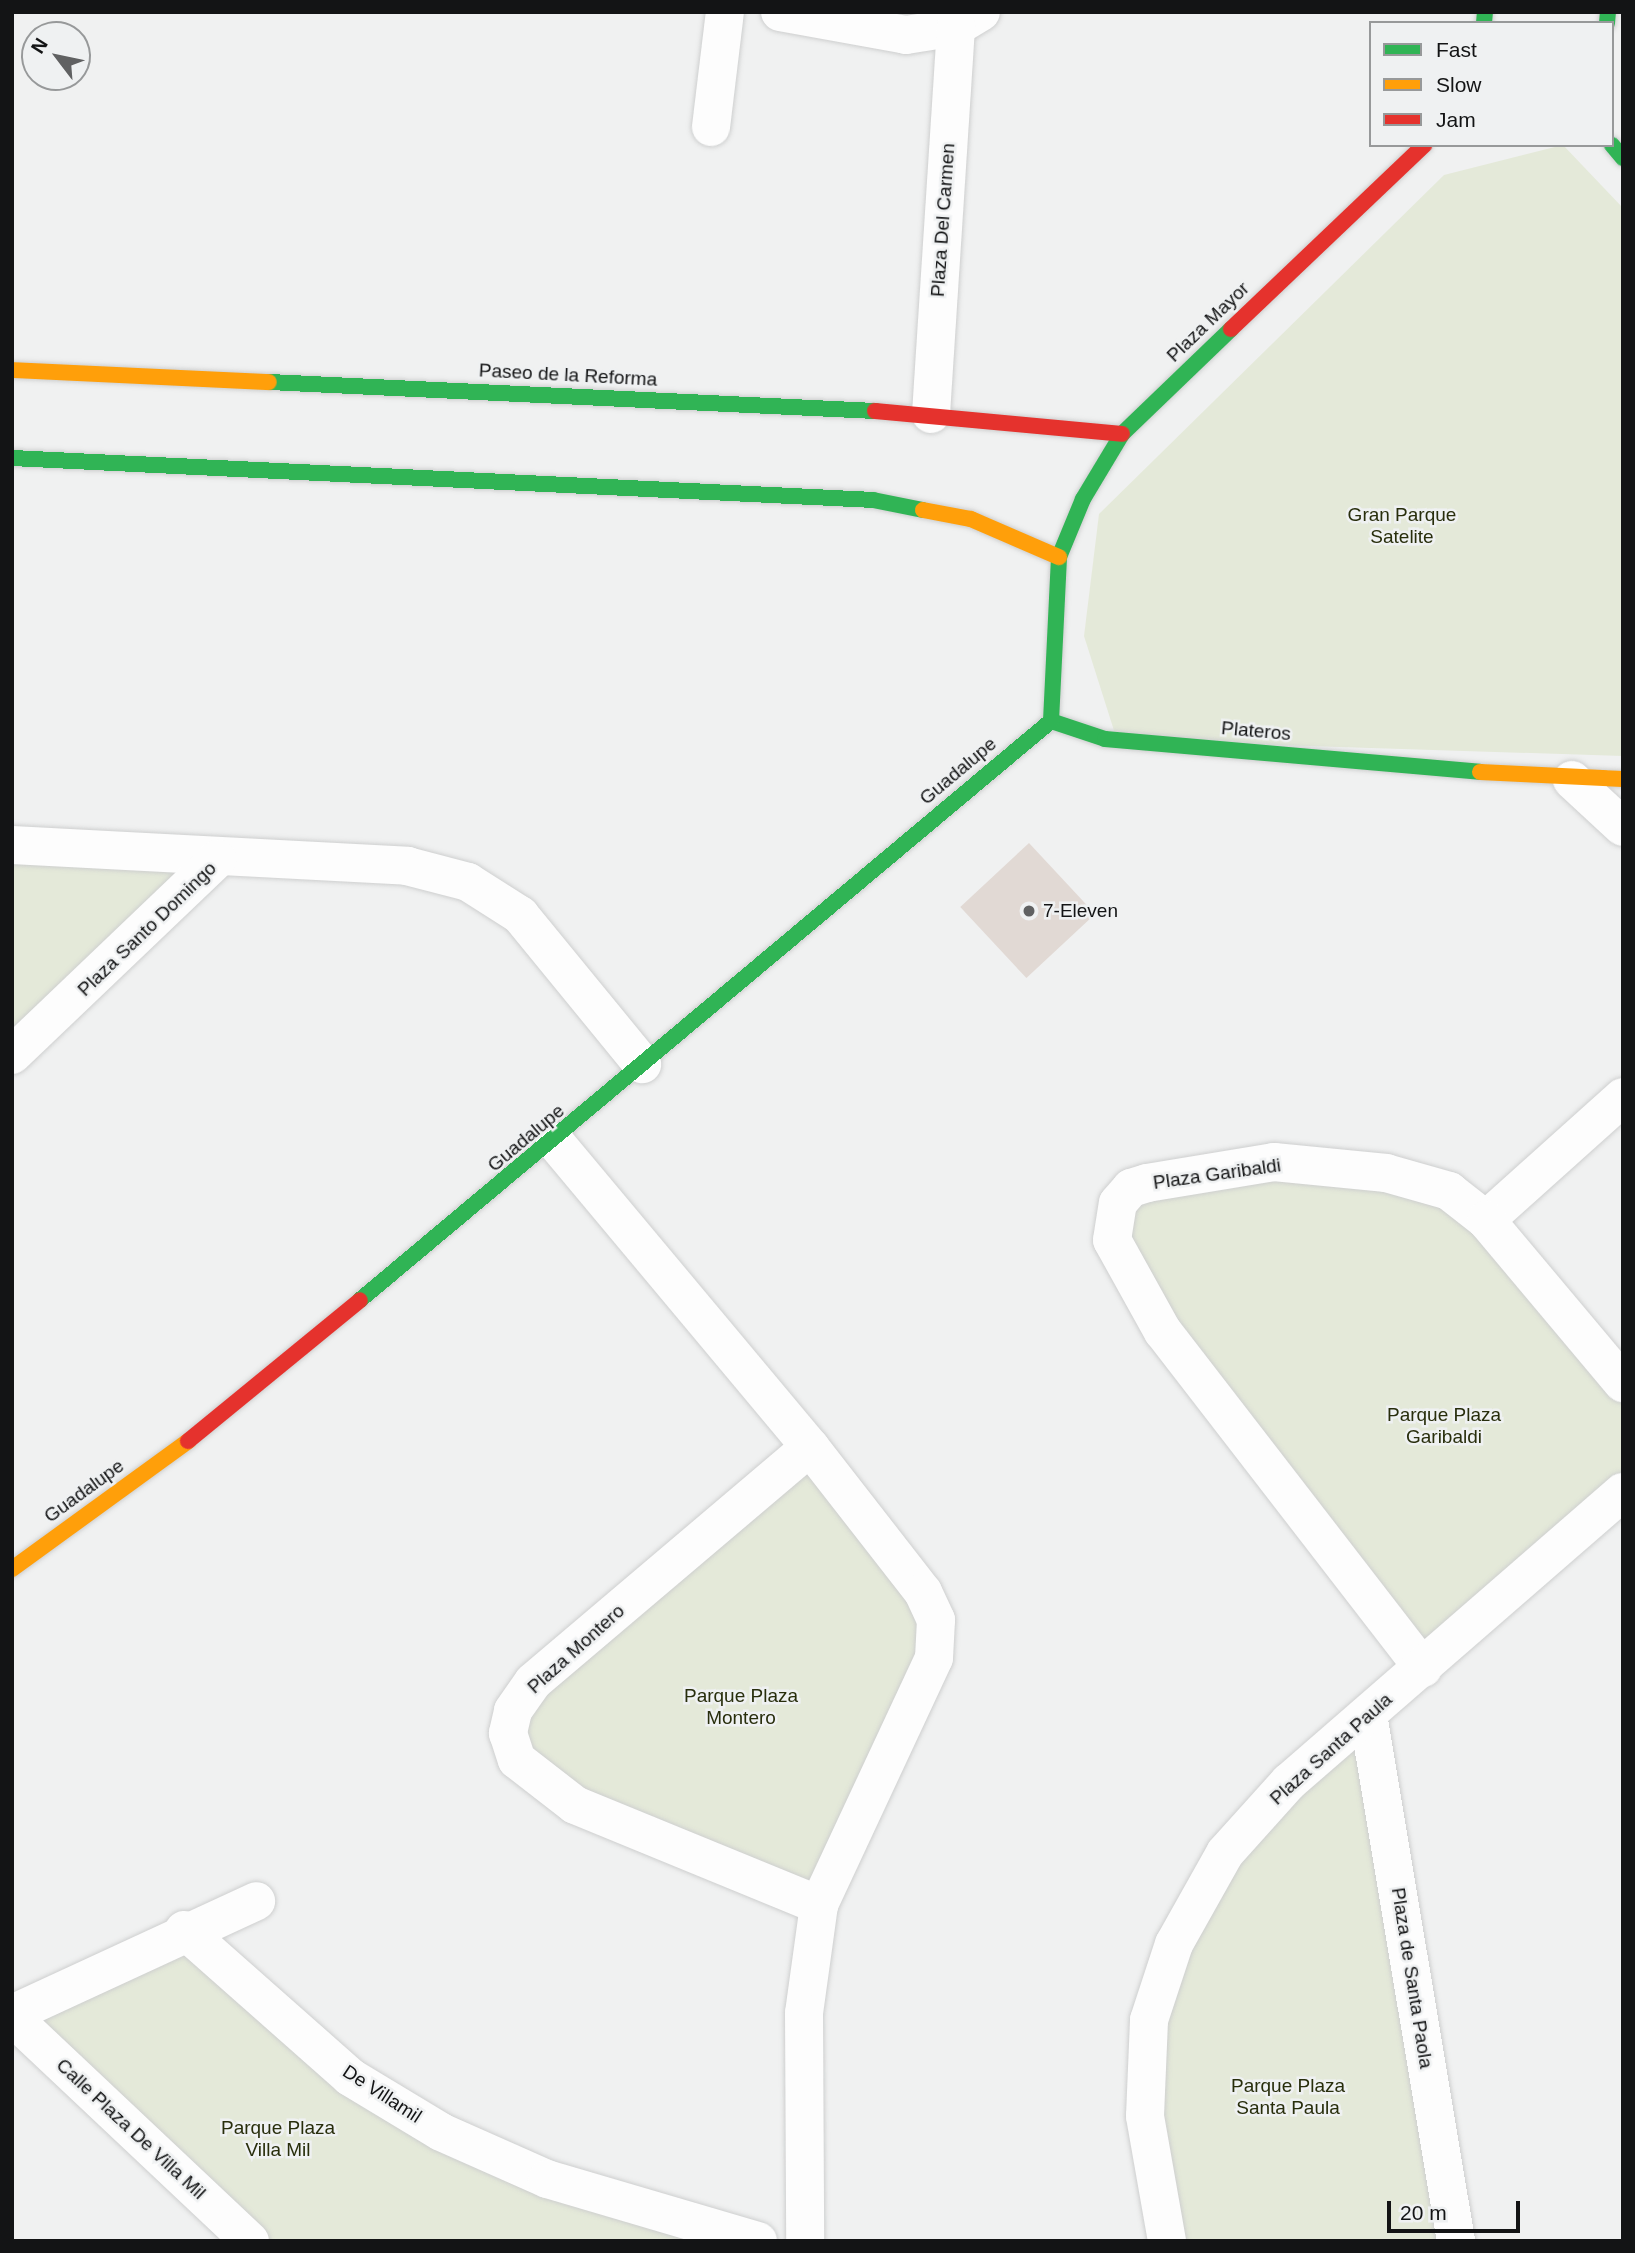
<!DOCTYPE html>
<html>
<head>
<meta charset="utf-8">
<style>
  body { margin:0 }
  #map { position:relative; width:1635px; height:2253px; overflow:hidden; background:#f0f1f1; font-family:Helvetica,sans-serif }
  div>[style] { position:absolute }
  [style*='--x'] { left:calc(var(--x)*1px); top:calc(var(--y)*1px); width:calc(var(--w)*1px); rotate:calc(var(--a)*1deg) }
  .green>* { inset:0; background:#e4e9d9 }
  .building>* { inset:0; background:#e1d9d4; transform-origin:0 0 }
  .roads { filter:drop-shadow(0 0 2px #cecfcf) drop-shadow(0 0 2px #cecfcf) }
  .street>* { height:38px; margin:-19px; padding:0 19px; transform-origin:19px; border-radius:19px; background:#fdfdfd }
  .fast>* { height:16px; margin:-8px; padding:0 8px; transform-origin:8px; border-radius:8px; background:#30b455 }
  .slow>* { height:16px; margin:-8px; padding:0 8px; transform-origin:8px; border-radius:8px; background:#ff9f0a }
  .jam>* { height:16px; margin:-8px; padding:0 8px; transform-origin:8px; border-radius:8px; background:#e5322d }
  .dots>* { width:19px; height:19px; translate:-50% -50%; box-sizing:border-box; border:4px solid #eff1f2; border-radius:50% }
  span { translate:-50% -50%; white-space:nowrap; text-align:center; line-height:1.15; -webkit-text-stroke:5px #eff1f2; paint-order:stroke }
  .street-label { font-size:19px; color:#131415 }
  .park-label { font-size:19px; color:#282e0c }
  .poi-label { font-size:19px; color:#131415 }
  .left { translate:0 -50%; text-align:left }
  .frame { position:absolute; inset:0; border:14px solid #131415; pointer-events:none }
  .legend { position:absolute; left:1369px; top:21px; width:245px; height:126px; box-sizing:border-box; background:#eff1f2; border:2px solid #97999a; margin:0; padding:9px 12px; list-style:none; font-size:21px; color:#131415 }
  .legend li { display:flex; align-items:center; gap:14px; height:35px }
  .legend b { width:35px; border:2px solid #97999a }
  .north { position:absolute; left:21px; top:21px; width:70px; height:70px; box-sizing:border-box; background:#eff1f2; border:2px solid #97999a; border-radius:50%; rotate:302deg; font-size:19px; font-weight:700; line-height:28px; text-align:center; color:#131415 }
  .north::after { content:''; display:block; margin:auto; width:24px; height:32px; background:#606162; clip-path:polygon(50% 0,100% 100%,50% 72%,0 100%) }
  .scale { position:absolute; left:1387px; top:2201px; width:133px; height:32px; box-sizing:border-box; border:4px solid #131415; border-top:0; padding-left:9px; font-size:21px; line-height:24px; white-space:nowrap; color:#131415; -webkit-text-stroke:5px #eff1f2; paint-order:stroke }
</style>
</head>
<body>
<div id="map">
  <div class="green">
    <div style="clip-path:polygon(1563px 145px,1623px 208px,1623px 756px,1117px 740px,1084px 636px,1099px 514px,1444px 175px)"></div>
    <div style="clip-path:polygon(12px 845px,217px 859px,12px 1055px)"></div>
    <div style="clip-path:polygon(1274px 1162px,1449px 1191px,1623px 1383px,1623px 1492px,1423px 1668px,1163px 1332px,1118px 1203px)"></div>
    <div style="clip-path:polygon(810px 1447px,936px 1620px,819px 1905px,517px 1760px,513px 1711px)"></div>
    <div style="clip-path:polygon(1368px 1715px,1456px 2241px,1167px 2241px,1149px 2020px,1225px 1853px)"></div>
    <div style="clip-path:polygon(184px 1930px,441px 2132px,758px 2241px,250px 2241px,12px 2017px)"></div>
  </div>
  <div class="building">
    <div style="left:1029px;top:843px;width:97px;height:94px;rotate:47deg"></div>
  </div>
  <div class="roads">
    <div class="street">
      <div style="--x:780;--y:12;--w:128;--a:10.3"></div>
      <div style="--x:906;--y:35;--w:51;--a:-9.1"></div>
      <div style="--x:956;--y:27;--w:29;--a:-31"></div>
      <div style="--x:711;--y:127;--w:116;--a:-83.1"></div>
      <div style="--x:931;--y:414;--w:388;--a:-86.3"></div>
      <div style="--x:1572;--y:780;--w:69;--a:42.7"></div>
      <div style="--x:12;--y:845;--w:396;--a:3"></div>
      <div style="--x:407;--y:866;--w:63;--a:14.7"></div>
      <div style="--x:468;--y:882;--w:62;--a:32.4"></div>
      <div style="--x:520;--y:915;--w:193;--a:50.7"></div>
      <div style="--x:12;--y:1055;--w:284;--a:-43.7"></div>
      <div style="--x:555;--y:1142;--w:398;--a:50.1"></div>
      <div style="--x:810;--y:1447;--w:184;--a:52.1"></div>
      <div style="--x:923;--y:1592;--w:31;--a:65"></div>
      <div style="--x:936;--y:1620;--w:38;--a:93"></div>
      <div style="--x:934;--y:1658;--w:272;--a:115"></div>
      <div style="--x:819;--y:1905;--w:109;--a:97.9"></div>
      <div style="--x:804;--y:2013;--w:228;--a:89.7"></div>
      <div style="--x:1486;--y:1220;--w:184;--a:-41.9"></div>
      <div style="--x:810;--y:1447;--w:363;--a:139.7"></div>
      <div style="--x:533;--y:1682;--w:35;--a:125"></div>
      <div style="--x:513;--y:1711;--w:23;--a:103"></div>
      <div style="--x:508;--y:1733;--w:28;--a:72"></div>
      <div style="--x:517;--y:1760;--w:73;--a:37.8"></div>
      <div style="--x:575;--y:1805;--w:264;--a:22.3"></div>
      <div style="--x:1423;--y:1668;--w:425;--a:-127.7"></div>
      <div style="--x:1163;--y:1332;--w:105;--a:-119"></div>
      <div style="--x:1112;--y:1240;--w:37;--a:-81"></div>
      <div style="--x:1118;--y:1203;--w:20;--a:-49"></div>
      <div style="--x:1131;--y:1188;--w:17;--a:-17"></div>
      <div style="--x:1147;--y:1183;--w:129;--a:-9.4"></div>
      <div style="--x:1274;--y:1162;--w:113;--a:5.6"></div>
      <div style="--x:1386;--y:1173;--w:66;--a:15.9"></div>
      <div style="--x:1449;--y:1191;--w:47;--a:38.1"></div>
      <div style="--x:1486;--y:1220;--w:213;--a:50"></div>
      <div style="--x:1368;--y:1715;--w:533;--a:80.5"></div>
      <div style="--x:184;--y:1930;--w:222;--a:41.5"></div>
      <div style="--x:350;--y:2077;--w:106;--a:31.1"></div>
      <div style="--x:441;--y:2132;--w:116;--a:23.9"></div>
      <div style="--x:547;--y:2179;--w:220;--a:16.4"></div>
      <div style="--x:12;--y:2014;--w:269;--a:-24.8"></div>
      <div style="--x:12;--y:2017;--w:327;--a:43.3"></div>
      <div style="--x:1167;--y:2241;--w:127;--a:-100"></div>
      <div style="--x:1145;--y:2116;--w:96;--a:-87.6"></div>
      <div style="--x:1149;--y:2020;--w:80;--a:-71.8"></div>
      <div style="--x:1174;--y:1944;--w:104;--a:-60.7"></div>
      <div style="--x:1225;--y:1853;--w:96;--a:-48"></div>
      <div style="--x:1289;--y:1782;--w:442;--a:-41"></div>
    </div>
    <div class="fast">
      <div style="--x:1484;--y:23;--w:11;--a:-85"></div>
      <div style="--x:1607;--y:23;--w:11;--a:-85"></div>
      <div style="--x:1612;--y:145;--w:17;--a:50"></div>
      <div style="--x:269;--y:382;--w:607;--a:2.74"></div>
      <div style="--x:12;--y:458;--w:862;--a:2.79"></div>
      <div style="--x:873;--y:500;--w:51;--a:11.3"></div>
      <div style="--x:1051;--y:721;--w:164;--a:-87.2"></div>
      <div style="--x:1059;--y:557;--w:63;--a:-67.5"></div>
      <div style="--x:1083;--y:499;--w:76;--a:-59"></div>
      <div style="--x:1122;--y:434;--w:151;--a:-43.9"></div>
      <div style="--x:1051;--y:721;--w:57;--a:18.4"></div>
      <div style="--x:1105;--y:739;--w:376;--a:5"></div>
      <div style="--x:360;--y:1300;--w:902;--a:-39.96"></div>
    </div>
    <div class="slow">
      <div style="--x:12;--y:370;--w:257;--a:2.7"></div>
      <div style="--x:923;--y:510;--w:49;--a:10.6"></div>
      <div style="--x:971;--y:519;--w:96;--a:23.4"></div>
      <div style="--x:1480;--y:772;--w:143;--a:2.8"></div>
      <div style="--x:12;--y:1569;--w:218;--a:-36"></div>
    </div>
    <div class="jam">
      <div style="--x:1231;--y:329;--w:267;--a:-43.6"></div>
      <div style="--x:875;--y:411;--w:248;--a:5.3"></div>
      <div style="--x:188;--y:1441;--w:222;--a:-39.3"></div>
    </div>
  </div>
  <div class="dots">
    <div style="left:1029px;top:911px;background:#606162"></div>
  </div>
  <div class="street-label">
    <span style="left:943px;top:220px;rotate:-86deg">Plaza Del Carmen</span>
    <span style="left:1208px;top:322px;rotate:-44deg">Plaza Mayor</span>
    <span style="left:568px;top:375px;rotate:3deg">Paseo de la Reforma</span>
    <span style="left:1256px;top:731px;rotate:5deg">Plateros</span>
    <span style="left:958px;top:771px;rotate:-40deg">Guadalupe</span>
    <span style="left:147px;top:929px;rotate:-44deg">Plaza Santo Domingo</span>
    <span style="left:526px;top:1138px;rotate:-40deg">Guadalupe</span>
    <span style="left:1217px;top:1174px;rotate:-8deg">Plaza Garibaldi</span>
    <span style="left:84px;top:1491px;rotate:-36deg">Guadalupe</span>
    <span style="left:576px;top:1649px;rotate:-42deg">Plaza Montero</span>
    <span style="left:1331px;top:1749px;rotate:-42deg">Plaza Santa Paula</span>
    <span style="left:1412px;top:1978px;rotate:81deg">Plaza de Santa Paola</span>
    <span style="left:382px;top:2094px;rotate:33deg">De Villamil</span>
    <span style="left:131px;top:2129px;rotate:43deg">Calle Plaza De Villa Mil</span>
  </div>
  <div class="park-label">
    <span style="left:1402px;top:526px">Gran Parque<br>Satelite</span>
    <span style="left:1444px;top:1426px">Parque Plaza<br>Garibaldi</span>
    <span style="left:741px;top:1707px">Parque Plaza<br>Montero</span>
    <span style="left:1288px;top:2097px">Parque Plaza<br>Santa Paula</span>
    <span style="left:278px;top:2139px">Parque Plaza<br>Villa Mil</span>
  </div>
  <div class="poi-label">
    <span class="left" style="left:1043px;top:911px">7-Eleven</span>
  </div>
  <div class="frame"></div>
  <ul class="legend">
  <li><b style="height:9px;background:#30b455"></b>Fast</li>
  <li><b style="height:9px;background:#ff9f0a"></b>Slow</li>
  <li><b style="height:9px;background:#e5322d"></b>Jam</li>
  </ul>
  <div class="north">N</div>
  <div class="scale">20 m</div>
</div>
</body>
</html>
